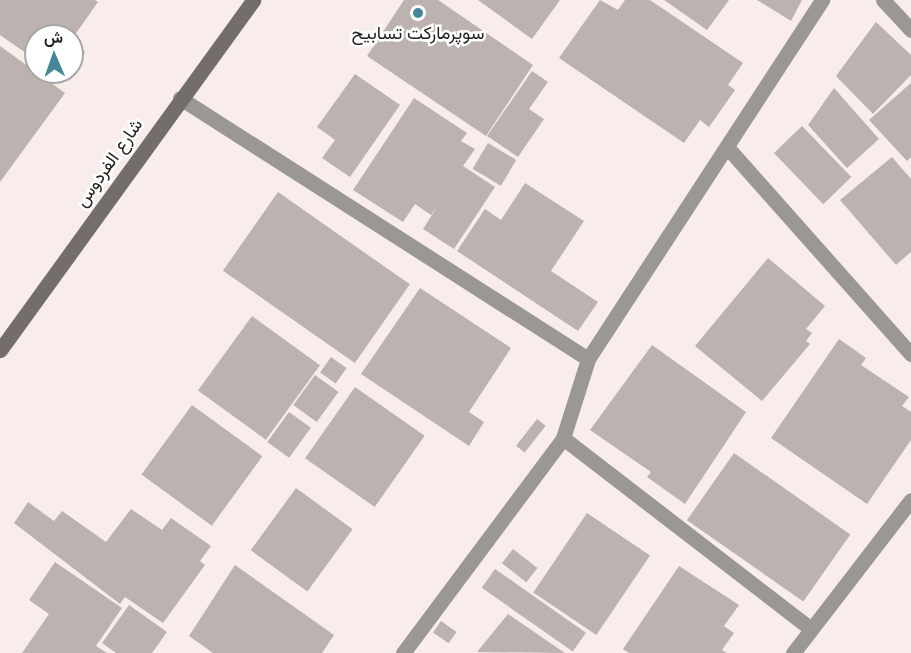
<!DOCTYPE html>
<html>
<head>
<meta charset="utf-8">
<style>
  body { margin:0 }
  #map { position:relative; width:911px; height:653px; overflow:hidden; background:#f8edea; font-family:"Fira Sans",Vazirmatn,sans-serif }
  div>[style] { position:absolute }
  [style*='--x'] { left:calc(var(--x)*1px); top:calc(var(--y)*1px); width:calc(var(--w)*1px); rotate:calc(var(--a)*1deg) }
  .building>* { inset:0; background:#bcb2af; transform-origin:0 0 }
  .street>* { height:15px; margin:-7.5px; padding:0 7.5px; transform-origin:7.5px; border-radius:7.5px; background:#9b9795 }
  .secondary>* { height:15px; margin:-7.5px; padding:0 7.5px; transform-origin:7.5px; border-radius:7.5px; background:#736d6b }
  .dots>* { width:16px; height:16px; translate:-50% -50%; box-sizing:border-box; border:3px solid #fff; border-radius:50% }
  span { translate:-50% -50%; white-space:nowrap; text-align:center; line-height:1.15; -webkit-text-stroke:5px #fff; paint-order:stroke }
  .poi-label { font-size:18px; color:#252120 }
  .street-label { font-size:18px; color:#252120 }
  .north { position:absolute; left:24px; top:24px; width:60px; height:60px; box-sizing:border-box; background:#fff; border:2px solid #a8a6a6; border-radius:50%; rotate:358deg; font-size:16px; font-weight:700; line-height:24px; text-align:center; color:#252120 }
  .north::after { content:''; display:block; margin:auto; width:21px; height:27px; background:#458699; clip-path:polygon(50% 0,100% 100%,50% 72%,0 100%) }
</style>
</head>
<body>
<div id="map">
  <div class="building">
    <div style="clip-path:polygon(0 0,95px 0,98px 2px,72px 39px,36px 36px,36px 60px,0 35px)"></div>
    <div style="clip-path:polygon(404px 0,438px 0,533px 65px,486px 136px,367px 56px)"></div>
    <div style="clip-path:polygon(478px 0,560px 0,532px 39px)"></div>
    <div style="clip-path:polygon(600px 0,618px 10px,625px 0,650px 0,743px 63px,728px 85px,735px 90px,709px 127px,700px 120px,684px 143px,559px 58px)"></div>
    <div style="clip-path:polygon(664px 0,729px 0,707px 30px)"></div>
    <div style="clip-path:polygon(757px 0,802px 0,791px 21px)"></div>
    <div style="clip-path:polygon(876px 22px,911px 55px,911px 75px,873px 114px,836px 76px)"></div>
    <div style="clip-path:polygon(72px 44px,85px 52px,72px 71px)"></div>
    <div style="clip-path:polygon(0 46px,65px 93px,0 182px)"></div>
    <div style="clip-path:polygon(532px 71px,548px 82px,529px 109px,544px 119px,518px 157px,487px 136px)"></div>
    <div style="clip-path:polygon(355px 74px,400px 105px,350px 177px,322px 158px,335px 140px,317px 127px)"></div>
    <div style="clip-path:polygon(911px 83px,911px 157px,907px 161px,869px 120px)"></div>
    <div style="clip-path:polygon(834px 88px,879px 139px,847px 168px,808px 125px)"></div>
    <div style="clip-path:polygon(414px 98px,467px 133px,461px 141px,475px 149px,463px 166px,495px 187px,454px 249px,423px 229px,437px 207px,431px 215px,415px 204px,403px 222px,353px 190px)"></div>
    <div style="left:802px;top:126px;width:71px;height:39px;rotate:46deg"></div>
    <div style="left:488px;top:143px;width:33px;height:30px;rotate:31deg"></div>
    <div style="clip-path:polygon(892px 157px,911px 179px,911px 252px,896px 265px,840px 200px)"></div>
    <div style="clip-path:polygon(525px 183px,584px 221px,551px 271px,598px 302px,578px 331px,457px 251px,485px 209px,501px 220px)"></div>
    <div style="left:278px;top:192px;width:161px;height:96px;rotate:35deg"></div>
    <div style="clip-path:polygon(768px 258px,825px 306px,806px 329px,812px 333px,806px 341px,810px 344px,762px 401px,695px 346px)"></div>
    <div style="clip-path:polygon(420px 288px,511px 348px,469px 412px,484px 422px,469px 446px,361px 374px)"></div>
    <div style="left:252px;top:316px;width:84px;height:92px;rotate:36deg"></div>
    <div style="clip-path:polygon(839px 339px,866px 358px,861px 365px,909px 397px,902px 406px,911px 412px,911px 440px,867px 504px,771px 438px)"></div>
    <div style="clip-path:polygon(652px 345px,746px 412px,685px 504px,647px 477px,651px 472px,590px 430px)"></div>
    <div style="left:331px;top:357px;width:19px;height:19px;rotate:35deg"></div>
    <div style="left:315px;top:375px;width:29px;height:37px;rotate:36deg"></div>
    <div style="left:355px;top:387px;width:85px;height:87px;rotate:35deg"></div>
    <div style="left:192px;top:405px;width:87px;height:86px;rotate:36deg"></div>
    <div style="left:289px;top:412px;width:27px;height:37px;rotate:36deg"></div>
    <div style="left:537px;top:419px;width:11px;height:34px;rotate:38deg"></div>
    <div style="left:734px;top:453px;width:142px;height:82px;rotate:35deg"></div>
    <div style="left:296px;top:488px;width:70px;height:77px;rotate:36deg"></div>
    <div style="clip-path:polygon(28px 502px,54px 521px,62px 511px,106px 542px,131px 509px,162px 530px,171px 518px,211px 546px,200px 561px,205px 565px,163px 623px,125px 597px,120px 604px,14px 523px)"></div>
    <div style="left:587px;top:513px;width:76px;height:96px;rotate:34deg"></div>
    <div style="left:513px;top:549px;width:31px;height:18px;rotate:38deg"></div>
    <div style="clip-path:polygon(55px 562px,122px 608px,96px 646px,107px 653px,22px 653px,49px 614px,29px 600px)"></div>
    <div style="clip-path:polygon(235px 565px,334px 635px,322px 653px,213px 653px,189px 636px)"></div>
    <div style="clip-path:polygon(679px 566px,739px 605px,724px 626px,734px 633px,722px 650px,727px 653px,629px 653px,623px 649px)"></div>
    <div style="left:495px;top:569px;width:111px;height:23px;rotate:35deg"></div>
    <div style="clip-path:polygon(129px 605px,167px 632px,152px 653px,116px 653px,102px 643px)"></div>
    <div style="clip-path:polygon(508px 614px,565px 653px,477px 652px)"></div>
    <div style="left:441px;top:621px;width:19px;height:14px;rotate:35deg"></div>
  </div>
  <div class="street">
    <div style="--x:883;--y:0;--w:41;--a:47"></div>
    <div style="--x:180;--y:98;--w:484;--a:32.6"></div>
    <div style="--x:727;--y:147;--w:277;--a:48.4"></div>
    <div style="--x:563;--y:438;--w:313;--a:37.6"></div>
    <div style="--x:403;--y:653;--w:268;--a:-53.3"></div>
    <div style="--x:563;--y:438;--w:83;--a:-72.4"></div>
    <div style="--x:588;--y:359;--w:429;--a:-56.9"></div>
    <div style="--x:793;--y:653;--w:193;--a:-52.4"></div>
  </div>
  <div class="secondary">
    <div style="--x:0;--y:350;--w:432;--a:-54.1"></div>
  </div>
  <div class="dots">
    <div style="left:418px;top:13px;background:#458699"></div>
  </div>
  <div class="poi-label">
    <span style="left:418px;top:33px">سوپرمارکت تسابيح</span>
  </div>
  <div class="street-label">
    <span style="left:109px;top:163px;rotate:-55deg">شارع الفردوس</span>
  </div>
  <div class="north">ش</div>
</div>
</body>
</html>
